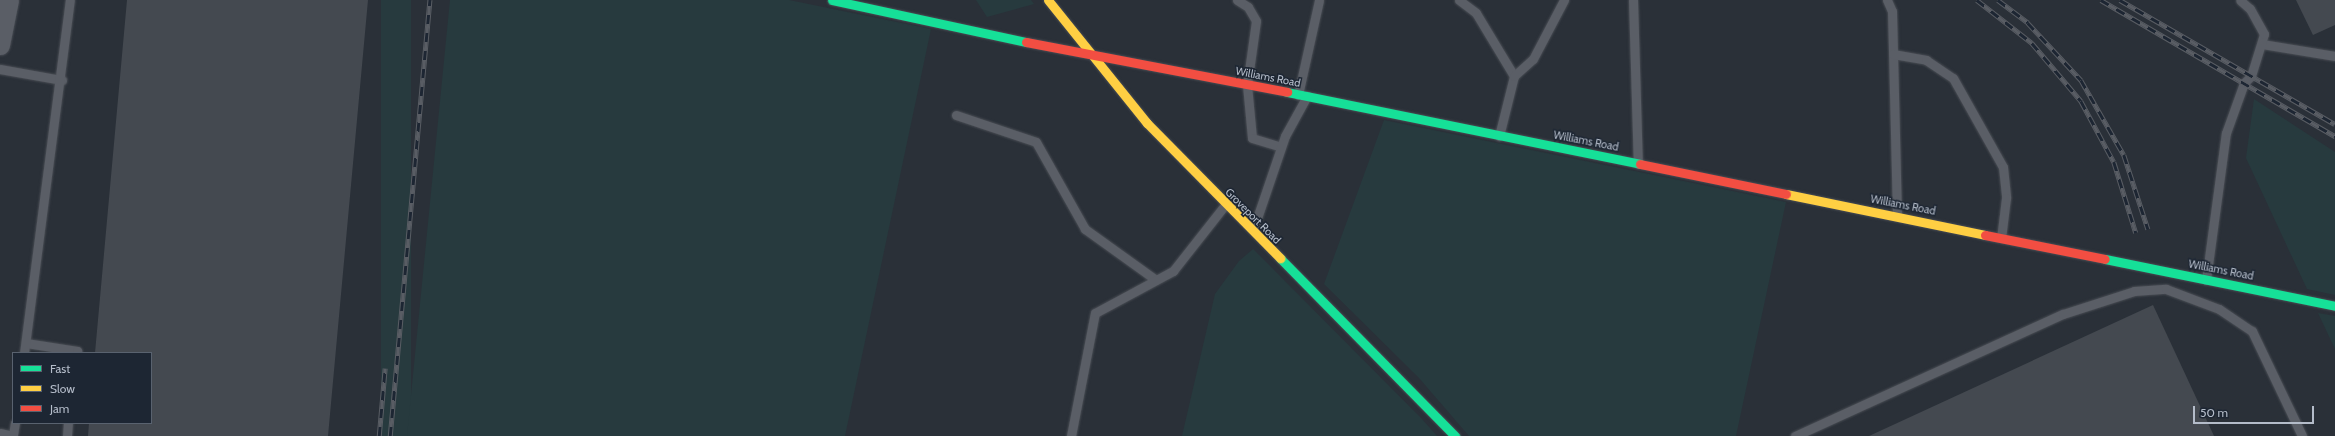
<!DOCTYPE html>
<html>
<head>
<meta charset="utf-8">
<style>
  body { margin:0 }
  #map { position:relative; width:2335px; height:436px; overflow:hidden; background:#2a3038; font-family:Cabin,sans-serif }
  div>[style] { position:absolute }
  [style*='--x'] { left:calc(var(--x)*1px); top:calc(var(--y)*1px); width:calc(var(--w)*1px); rotate:calc(var(--a)*1deg) }
  .green>* { inset:0; background:#273a3e; transform-origin:0 0 }
  .building>* { inset:0; background:#444950 }
  .roads { filter:drop-shadow(0 0 1px #484c53) drop-shadow(0 0 1px #484c53) }
  .lane>* { height:9px; margin:-4.5px; padding:0 4.5px; transform-origin:4.5px; border-radius:4.5px; background:#5a5e66 }
  .street>* { height:19px; margin:-9.5px; padding:0 9.5px; transform-origin:9.5px; border-radius:9.5px; background:#5a5e66 }
  .fast>* { height:9px; margin:-4.5px; padding:0 4.5px; transform-origin:4.5px; border-radius:4.5px; background:#16e098 }
  .slow>* { height:9px; margin:-4.5px; padding:0 4.5px; transform-origin:4.5px; border-radius:4.5px; background:#ffcf43 }
  .jam>* { height:9px; margin:-4.5px; padding:0 4.5px; transform-origin:4.5px; border-radius:4.5px; background:#f24e42 }
  .rail>* { height:4.5px; margin-top:-2.25px; transform-origin:0; background:repeating-linear-gradient(90deg,#1d2633 0 9px,#595d64 0 18px); box-sizing:border-box; border-block:1px solid #595d64 }
  span { translate:-50% -50%; white-space:nowrap; text-align:center; line-height:1.15; -webkit-text-stroke:3px #1d2633; paint-order:stroke }
  .street-label { font-size:11px; color:#b4bcc9 }
  .legend { position:absolute; left:12px; top:352px; width:140px; height:72px; box-sizing:border-box; background:#1d2633; border:1px solid #59626f; margin:0; padding:5px 7px; list-style:none; font-size:12px; color:#b4bcc9 }
  .legend li { display:flex; align-items:center; gap:8px; height:20px }
  .legend b { width:20px; border:1px solid #59626f }
  .scale { position:absolute; left:2193px; top:406px; width:121px; height:18px; box-sizing:border-box; border:2px solid #b4bcc9; border-top:0; padding-left:5px; font-size:12px; line-height:14px; white-space:nowrap; color:#b4bcc9; -webkit-text-stroke:3px #1d2633; paint-order:stroke }
</style>
</head>
<body>
<div id="map">
  <div class="green">
    <div style="left:381px;top:0;width:30px;height:438px"></div>
    <div style="clip-path:polygon(450px 0,789px 0,931px 29px,845px 436px,407px 436px)"></div>
    <div style="clip-path:polygon(976px 0,1031px 0,1034px 4px,987px 17px)"></div>
    <div style="clip-path:polygon(2254px 99px,2335px 152px,2335px 295px,2307px 289px,2246px 158px)"></div>
    <div style="clip-path:polygon(1384px 120px,1786px 202px,1736px 436px,1469px 436px,1419px 378px,1324px 284px)"></div>
    <div style="clip-path:polygon(1253px 249px,1422px 419px,1437px 436px,1182px 436px,1215px 294px,1239px 261px)"></div>
    <div style="clip-path:polygon(2318px 313px,2335px 316px,2335px 349px)"></div>
  </div>
  <div class="building">
    <div style="clip-path:polygon(127px 0,368px 0,328px 436px,88px 436px,89px 423px,151px 423px,151px 353px,95px 353px)"></div>
    <div style="clip-path:polygon(2296px 0,2335px 0,2335px 25px,2313px 35px)"></div>
    <div style="clip-path:polygon(2153px 305px,2214px 436px,1869px 436px)"></div>
  </div>
  <div class="roads">
    <div class="lane">
      <div style="--x:1237;--y:0;--w:13;--a:32"></div>
      <div style="--x:1248;--y:7;--w:16;--a:60"></div>
      <div style="--x:1256;--y:21;--w:65;--a:98"></div>
      <div style="--x:1247;--y:85;--w:53;--a:84.6"></div>
      <div style="--x:1252;--y:138;--w:30;--a:17"></div>
      <div style="--x:1459;--y:0;--w:21;--a:37"></div>
      <div style="--x:1476;--y:13;--w:74;--a:58.9"></div>
      <div style="--x:1514;--y:76;--w:62;--a:104"></div>
      <div style="--x:1633;--y:0;--w:164;--a:88.3"></div>
      <div style="--x:1887;--y:0;--w:12;--a:66"></div>
      <div style="--x:1892;--y:11;--w:205;--a:88.6"></div>
      <div style="--x:2262;--y:44;--w:74;--a:9.3"></div>
      <div style="--x:1893;--y:54;--w:34;--a:10"></div>
      <div style="--x:1926;--y:60;--w:32;--a:34"></div>
      <div style="--x:1953;--y:78;--w:102;--a:60.7"></div>
      <div style="--x:2003;--y:167;--w:31;--a:84"></div>
      <div style="--x:2006;--y:198;--w:39;--a:97"></div>
      <div style="--x:0;--y:69;--w:63;--a:10.1"></div>
      <div style="--x:1514;--y:76;--w:25;--a:-42"></div>
      <div style="--x:1533;--y:59;--w:67;--a:-62.3"></div>
      <div style="--x:1298;--y:95;--w:97;--a:-77.5"></div>
      <div style="--x:956;--y:115;--w:84;--a:18.6"></div>
      <div style="--x:1036;--y:142;--w:100;--a:60.6"></div>
      <div style="--x:1085;--y:229;--w:87;--a:35.7"></div>
      <div style="--x:1253;--y:230;--w:99;--a:-71.2"></div>
      <div style="--x:1285;--y:136;--w:46;--a:-61.2"></div>
      <div style="--x:2206;--y:280;--w:148;--a:-82.3"></div>
      <div style="--x:2226;--y:133;--w:53;--a:-70.2"></div>
      <div style="--x:2244;--y:83;--w:10;--a:-45"></div>
      <div style="--x:2251;--y:76;--w:44;--a:-72.8"></div>
      <div style="--x:2264;--y:34;--w:29;--a:-119"></div>
      <div style="--x:2250;--y:9;--w:13;--a:-138"></div>
      <div style="--x:26;--y:343;--w:52;--a:8.9"></div>
      <div style="--x:77;--y:351;--w:2;--a:90"></div>
      <div style="--x:24;--y:353;--w:356;--a:-82.6"></div>
      <div style="--x:0;--y:433;--w:13;--a:13"></div>
      <div style="--x:13;--y:435;--w:12;--a:-81"></div>
      <div style="--x:67;--y:436;--w:13;--a:-86"></div>
      <div style="--x:1071;--y:436;--w:125;--a:-79"></div>
      <div style="--x:1095;--y:313;--w:89;--a:-28.3"></div>
      <div style="--x:1173;--y:271;--w:84;--a:-51.8"></div>
      <div style="--x:1795;--y:436;--w:294;--a:-24.5"></div>
      <div style="--x:2063;--y:314;--w:75;--a:-17.9"></div>
      <div style="--x:2134;--y:291;--w:32;--a:-4"></div>
      <div style="--x:2166;--y:289;--w:57;--a:20.7"></div>
      <div style="--x:2219;--y:309;--w:40;--a:34"></div>
      <div style="--x:2252;--y:331;--w:116;--a:64.5"></div>
    </div>
    <div class="street">
      <div style="--x:0;--y:45;--w:46;--a:-78.7"></div>
    </div>
    <div class="fast">
      <div style="--x:832;--y:0;--w:198;--a:12.2"></div>
      <div style="--x:1287;--y:92;--w:360;--a:11.5"></div>
      <div style="--x:1280;--y:258;--w:250;--a:45.5"></div>
      <div style="--x:2105;--y:259;--w:235;--a:11.5"></div>
    </div>
    <div class="slow">
      <div style="--x:1048;--y:0;--w:158;--a:51.2"></div>
      <div style="--x:1147;--y:123;--w:190;--a:45.4"></div>
      <div style="--x:1786;--y:194;--w:203;--a:11.6"></div>
    </div>
    <div class="jam">
      <div style="--x:1026;--y:42;--w:266;--a:10.8"></div>
      <div style="--x:1640;--y:164;--w:149;--a:11.6"></div>
      <div style="--x:1985;--y:235;--w:122;--a:11.3"></div>
    </div>
  </div>
  <div class="rail">
    <div style="--x:1977;--y:0;--w:70;--a:38"></div>
    <div style="--x:2032;--y:43;--w:76;--a:49.8"></div>
    <div style="--x:2081;--y:101;--w:69;--a:61.6"></div>
    <div style="--x:2114;--y:162;--w:74;--a:72.8"></div>
    <div style="--x:1998;--y:0;--w:38;--a:37"></div>
    <div style="--x:2028;--y:23;--w:78;--a:47.1"></div>
    <div style="--x:2081;--y:80;--w:86;--a:60.2"></div>
    <div style="--x:2124;--y:155;--w:78;--a:72"></div>
    <div style="--x:2101;--y:0;--w:271;--a:30.2"></div>
    <div style="--x:2120;--y:0;--w:248;--a:30"></div>
    <div style="--x:379;--y:436;--w:68;--a:-85"></div>
    <div style="--x:390;--y:436;--w:438;--a:-84.8"></div>
  </div>
  <div class="street-label">
    <span style="left:1268px;top:77px;rotate:11deg">Williams Road</span>
    <span style="left:1586px;top:141px;rotate:11deg">Williams Road</span>
    <span style="left:1903px;top:205px;rotate:11deg">Williams Road</span>
    <span style="left:1253px;top:216px;rotate:45deg">Groveport Road</span>
    <span style="left:2221px;top:270px;rotate:11deg">Williams Road</span>
  </div>
  <ul class="legend">
  <li><b style="height:5px;background:#16e098"></b>Fast</li>
  <li><b style="height:5px;background:#ffcf43"></b>Slow</li>
  <li><b style="height:5px;background:#f24e42"></b>Jam</li>
  </ul>
  <div class="scale">50 m</div>
</div>
</body>
</html>
